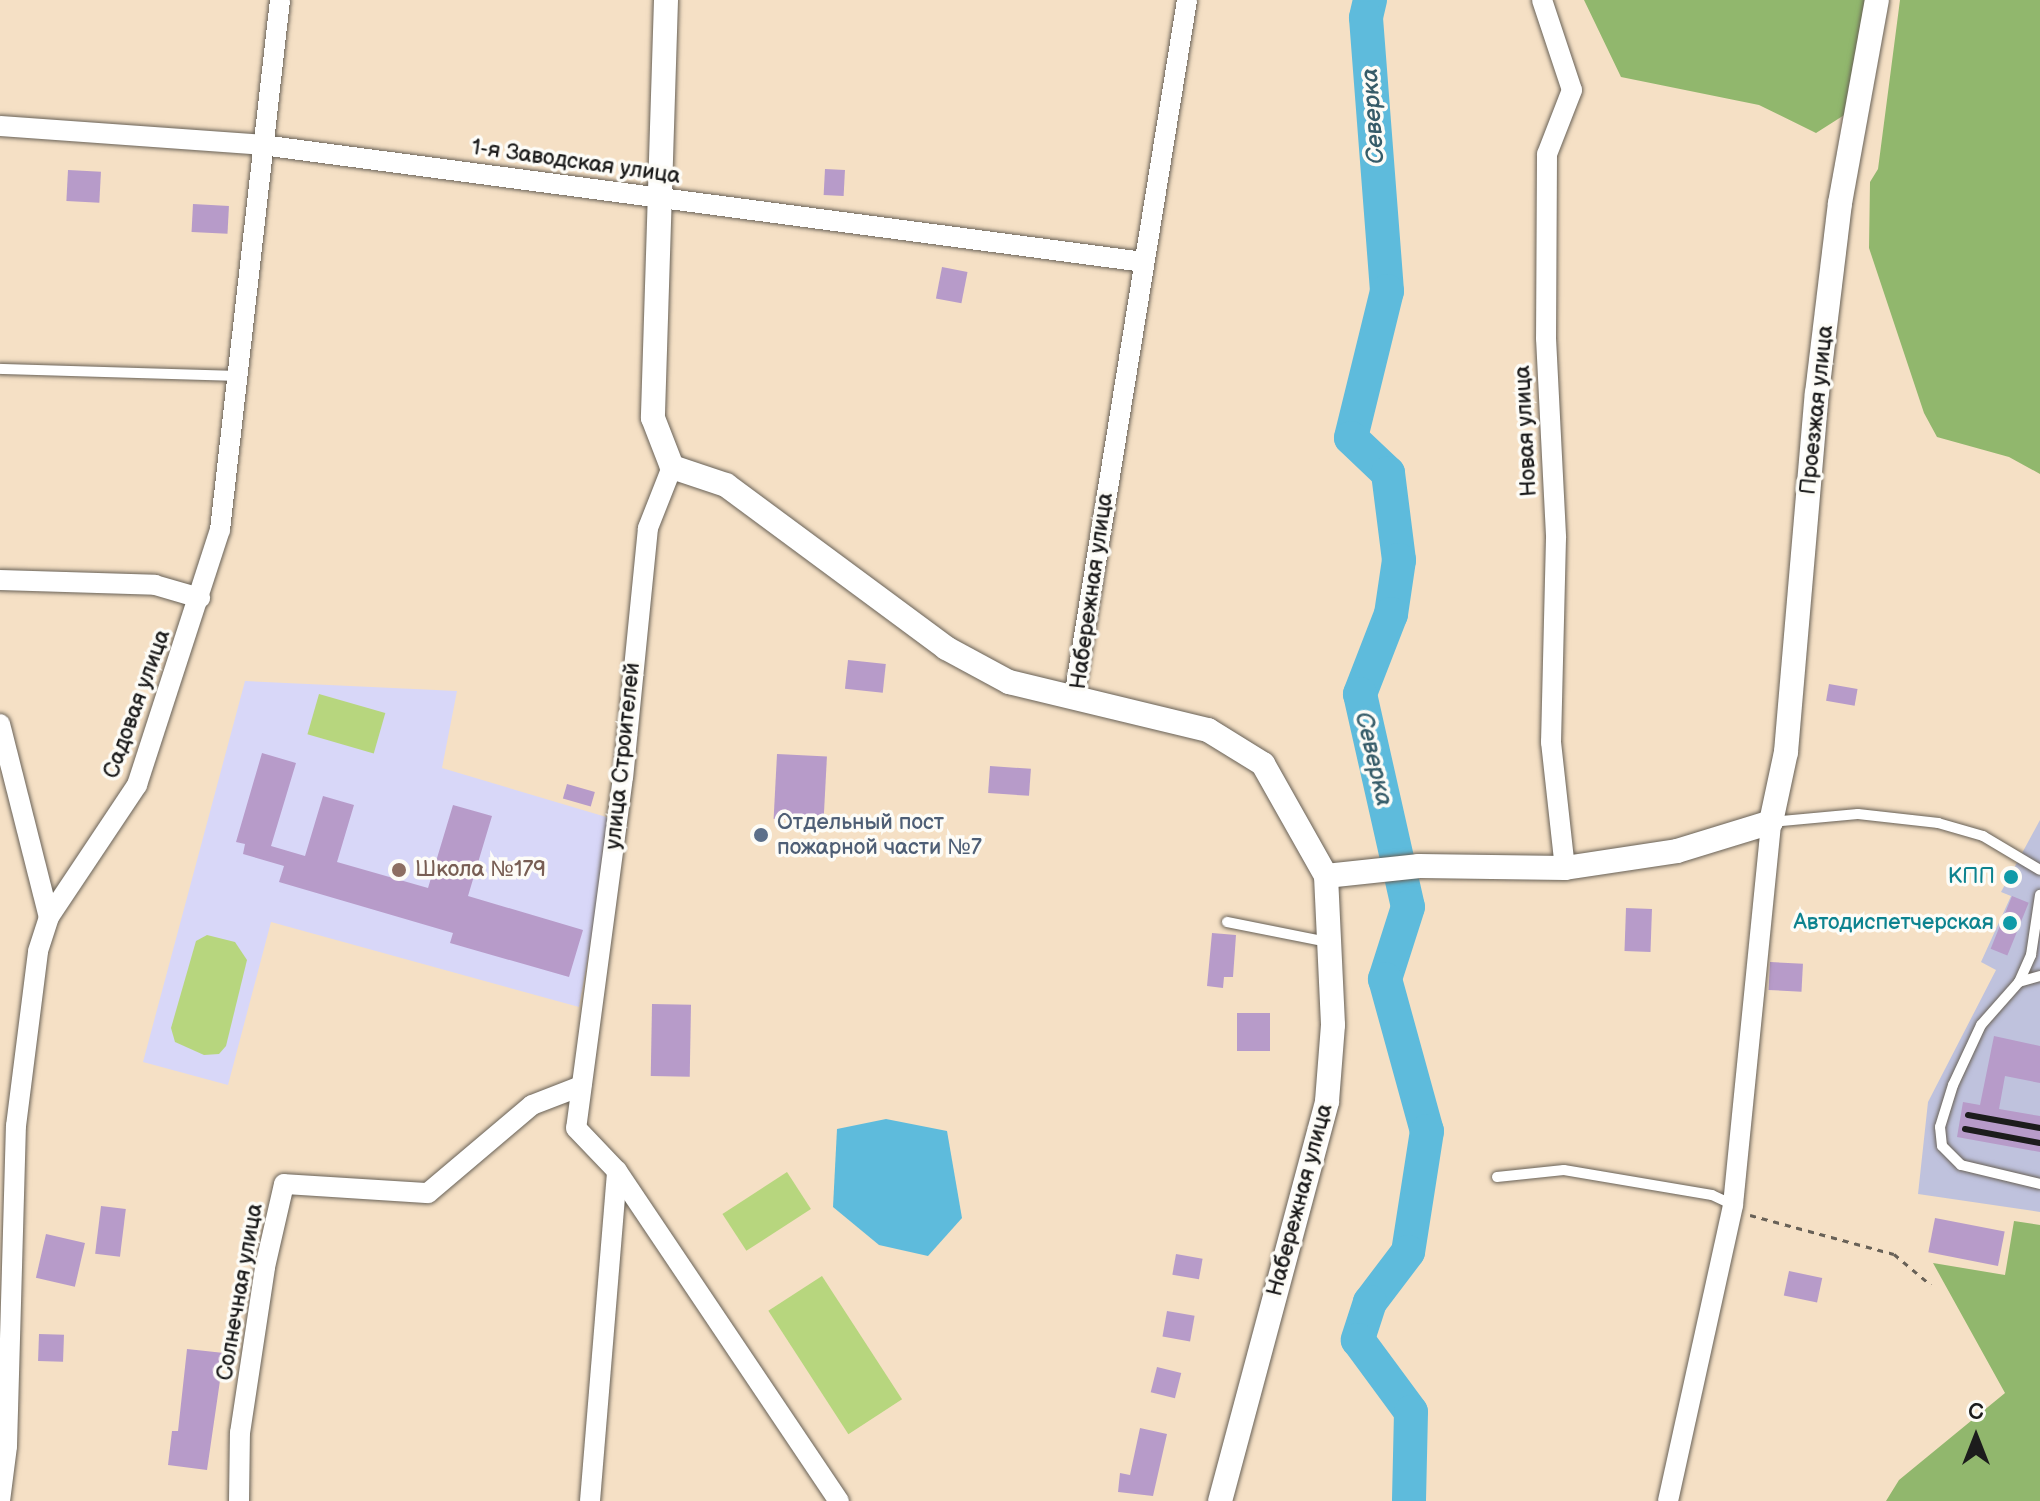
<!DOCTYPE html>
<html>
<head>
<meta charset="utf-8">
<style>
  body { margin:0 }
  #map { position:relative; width:2040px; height:1501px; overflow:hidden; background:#f5e0c5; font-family:"Balsamiq Sans",sans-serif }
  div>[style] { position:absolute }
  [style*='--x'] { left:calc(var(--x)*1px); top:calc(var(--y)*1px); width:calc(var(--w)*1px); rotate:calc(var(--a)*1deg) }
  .built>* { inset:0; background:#d8d7f8 }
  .industrial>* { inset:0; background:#bfc2dd }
  .green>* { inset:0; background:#b7d67e; transform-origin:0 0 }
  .forest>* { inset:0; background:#91b76d }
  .water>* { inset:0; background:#5ebbdc }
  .river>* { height:34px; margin:-17px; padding:0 17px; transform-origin:17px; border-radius:17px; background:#5ebbdc }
  .building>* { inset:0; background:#b79bc9; transform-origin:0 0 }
  .path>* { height:3px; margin-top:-1.5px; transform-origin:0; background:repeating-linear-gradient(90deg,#686157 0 6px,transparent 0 12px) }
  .roads { filter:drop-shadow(0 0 2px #686157) drop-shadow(0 0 2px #686157) }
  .service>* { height:10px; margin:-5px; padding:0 5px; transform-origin:5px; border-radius:5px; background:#fff }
  .minor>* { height:20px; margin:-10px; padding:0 10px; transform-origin:10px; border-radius:10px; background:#fff }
  .tertiary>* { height:24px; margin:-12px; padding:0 12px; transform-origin:12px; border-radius:12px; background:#fff }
  .rail>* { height:6px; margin:-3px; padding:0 3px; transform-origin:3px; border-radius:3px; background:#1c1c1c }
  .dots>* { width:22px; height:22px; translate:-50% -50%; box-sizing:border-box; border:4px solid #fdfcf7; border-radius:50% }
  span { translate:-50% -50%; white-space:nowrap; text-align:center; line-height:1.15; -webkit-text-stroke:7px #fdfcf7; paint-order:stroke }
  .street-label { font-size:22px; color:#1c1c1c }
  .service-label { font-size:22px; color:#4e5e75 }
  .left { translate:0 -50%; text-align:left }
  .education-label { font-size:22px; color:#785e54 }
  .culture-label { font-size:22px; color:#0d838f }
  .right { translate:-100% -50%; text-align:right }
  .water-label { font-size:24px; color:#365c69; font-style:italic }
  .north { position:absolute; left:1936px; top:1397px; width:80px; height:80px; -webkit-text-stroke:6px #fdfcf7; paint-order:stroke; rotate:0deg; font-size:22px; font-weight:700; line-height:32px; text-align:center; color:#1c1c1c }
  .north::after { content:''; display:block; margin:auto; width:28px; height:36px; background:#1c1c1c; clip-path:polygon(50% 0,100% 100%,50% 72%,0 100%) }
</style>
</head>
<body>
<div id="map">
  <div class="built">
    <div style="clip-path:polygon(245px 681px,457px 691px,442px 768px,613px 819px,579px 1007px,271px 922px,228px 1085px,143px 1062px)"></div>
  </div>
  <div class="industrial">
    <div style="clip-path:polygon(2040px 820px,2040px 1212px,1918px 1194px,1928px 1102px,1996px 970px,1981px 962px,2011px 896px,2001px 892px)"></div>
  </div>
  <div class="green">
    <div style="left:319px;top:694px;width:69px;height:42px;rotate:16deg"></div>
    <div style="clip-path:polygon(207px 935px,235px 942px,247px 960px,226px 1046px,219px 1054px,204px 1055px,175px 1042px,171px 1028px,196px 941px)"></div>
    <div style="left:787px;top:1172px;width:44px;height:77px;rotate:57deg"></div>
    <div style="left:822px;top:1276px;width:147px;height:64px;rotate:57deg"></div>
  </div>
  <div class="forest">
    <div style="clip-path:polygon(1584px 0,1867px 0,1849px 112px,1816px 133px,1759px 105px,1621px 77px)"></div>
    <div style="clip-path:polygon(1900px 0,2040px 0,2040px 474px,2009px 457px,1937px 437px,1924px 413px,1869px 248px,1870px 182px,1878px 169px)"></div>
    <div style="clip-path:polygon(2014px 1221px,2040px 1225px,2040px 1501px,1886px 1501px,1899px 1480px,2005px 1393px,1933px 1263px,2005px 1275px)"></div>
  </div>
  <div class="water">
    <div style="clip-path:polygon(886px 1119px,947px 1131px,962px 1218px,928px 1256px,879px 1245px,833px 1207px,837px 1129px)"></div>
  </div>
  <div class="river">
    <div style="--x:1370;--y:0;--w:18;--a:103"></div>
    <div style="--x:1366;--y:18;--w:274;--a:85.6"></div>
    <div style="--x:1387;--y:291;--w:151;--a:103.8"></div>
    <div style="--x:1351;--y:438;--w:51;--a:43.4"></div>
    <div style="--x:1388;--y:473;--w:88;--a:82.8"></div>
    <div style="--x:1399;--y:560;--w:55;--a:98.4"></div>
    <div style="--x:1391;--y:614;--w:86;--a:111.2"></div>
    <div style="--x:1360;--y:694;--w:218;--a:77.3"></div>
    <div style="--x:1408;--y:907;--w:76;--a:107.7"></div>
    <div style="--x:1385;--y:979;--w:158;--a:74.6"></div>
    <div style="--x:1427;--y:1131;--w:122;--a:98.9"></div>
    <div style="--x:1408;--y:1252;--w:63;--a:127.2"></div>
    <div style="--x:1370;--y:1302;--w:40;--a:108"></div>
    <div style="--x:1358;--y:1340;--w:89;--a:53.6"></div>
    <div style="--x:1411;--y:1412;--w:89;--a:91.3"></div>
  </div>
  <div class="building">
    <div style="left:825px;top:169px;width:20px;height:26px;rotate:3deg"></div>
    <div style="left:68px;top:170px;width:33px;height:31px;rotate:3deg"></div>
    <div style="left:193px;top:204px;width:36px;height:28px;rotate:3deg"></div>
    <div style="left:942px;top:267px;width:26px;height:32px;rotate:11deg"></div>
    <div style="left:848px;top:660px;width:38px;height:29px;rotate:6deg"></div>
    <div style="left:1829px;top:684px;width:29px;height:17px;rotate:10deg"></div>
    <div style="clip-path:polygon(262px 753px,296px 763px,271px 846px,305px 856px,323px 796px,354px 805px,337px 862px,428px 888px,453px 805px,492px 816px,468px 896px,583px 930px,569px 977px,450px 943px,453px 933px,279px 882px,284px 866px,243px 854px,245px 844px,236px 842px)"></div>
    <div style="left:777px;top:754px;width:50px;height:65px;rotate:3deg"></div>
    <div style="left:990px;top:766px;width:41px;height:27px;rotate:4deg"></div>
    <div style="left:567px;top:784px;width:29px;height:15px;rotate:16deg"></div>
    <div style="left:2012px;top:896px;width:18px;height:57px;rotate:22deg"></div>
    <div style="left:1626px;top:908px;width:26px;height:43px;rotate:2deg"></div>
    <div style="clip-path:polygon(1212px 933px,1236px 935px,1233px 977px,1224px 977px,1223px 988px,1207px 986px)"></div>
    <div style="left:1770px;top:962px;width:33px;height:28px;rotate:3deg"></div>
    <div style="left:652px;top:1004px;width:39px;height:72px;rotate:1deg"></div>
    <div style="left:1237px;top:1013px;width:33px;height:38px"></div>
    <div style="clip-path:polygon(1994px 1036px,2040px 1046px,2040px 1083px,2005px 1076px,1999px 1109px,2040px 1116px,2040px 1152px,1957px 1137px,1963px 1102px,1980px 1105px)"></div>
    <div style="left:101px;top:1206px;width:25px;height:48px;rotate:7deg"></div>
    <div style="left:1935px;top:1218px;width:71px;height:35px;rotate:11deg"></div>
    <div style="left:46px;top:1234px;width:40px;height:45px;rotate:13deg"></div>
    <div style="left:1176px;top:1254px;width:27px;height:21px;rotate:10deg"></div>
    <div style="left:1789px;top:1271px;width:34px;height:25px;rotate:12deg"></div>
    <div style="left:1167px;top:1311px;width:28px;height:26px;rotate:10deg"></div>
    <div style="left:39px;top:1334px;width:25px;height:27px;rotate:2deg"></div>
    <div style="clip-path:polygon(187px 1349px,224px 1353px,207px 1470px,168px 1465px,172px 1431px,178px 1431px)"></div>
    <div style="left:1157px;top:1367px;width:25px;height:26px;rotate:14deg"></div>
    <div style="clip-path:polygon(1140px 1428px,1167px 1434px,1153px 1496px,1118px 1492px,1120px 1473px,1130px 1475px)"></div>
  </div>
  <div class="path">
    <div style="--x:1750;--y:1215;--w:149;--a:15.2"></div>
    <div style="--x:1894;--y:1254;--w:48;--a:40"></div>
  </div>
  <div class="roads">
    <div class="service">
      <div style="--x:0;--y:369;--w:234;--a:1.7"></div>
      <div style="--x:1771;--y:822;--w:87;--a:-5.3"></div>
      <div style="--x:1858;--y:814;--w:81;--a:6.4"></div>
      <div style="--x:1938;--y:823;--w:47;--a:16.1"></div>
      <div style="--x:1983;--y:836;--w:66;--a:30.8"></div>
      <div style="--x:1227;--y:922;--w:102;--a:11.3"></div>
      <div style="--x:2040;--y:976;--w:22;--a:164"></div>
      <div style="--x:2019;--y:982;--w:57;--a:131.5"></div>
      <div style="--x:1981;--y:1025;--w:66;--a:115"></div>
      <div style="--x:1953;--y:1085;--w:44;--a:107.2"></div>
      <div style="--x:1940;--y:1127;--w:19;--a:84"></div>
      <div style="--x:1942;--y:1146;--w:27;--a:45"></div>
      <div style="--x:1961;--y:1165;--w:81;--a:13.5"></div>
      <div style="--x:2019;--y:982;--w:30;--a:-66"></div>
      <div style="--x:2031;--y:955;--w:61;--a:-81.5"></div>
      <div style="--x:1497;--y:1177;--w:67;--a:-6"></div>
      <div style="--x:1564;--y:1170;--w:150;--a:9.6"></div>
      <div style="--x:1712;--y:1195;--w:23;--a:25"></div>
    </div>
    <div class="minor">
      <div style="--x:1542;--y:0;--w:95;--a:71.6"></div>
      <div style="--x:1572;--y:90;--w:69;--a:111.3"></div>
      <div style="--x:1547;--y:154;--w:184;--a:90.3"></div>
      <div style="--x:1546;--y:338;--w:200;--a:87.1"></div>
      <div style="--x:1556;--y:538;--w:204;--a:91.4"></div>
      <div style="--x:1551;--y:742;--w:127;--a:83.7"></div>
      <div style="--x:0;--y:126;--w:263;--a:4.1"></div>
      <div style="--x:262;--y:145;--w:889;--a:7.56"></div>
      <div style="--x:672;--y:467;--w:66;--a:111.5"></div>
      <div style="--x:648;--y:528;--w:250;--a:95.7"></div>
      <div style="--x:623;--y:777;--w:354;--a:97.6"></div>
      <div style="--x:576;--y:1128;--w:59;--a:46.4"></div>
      <div style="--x:617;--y:1171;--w:398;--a:56.1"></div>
      <div style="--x:0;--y:580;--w:155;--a:1.8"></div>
      <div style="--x:155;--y:585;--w:47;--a:16.1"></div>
      <div style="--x:1074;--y:698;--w:707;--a:-80.8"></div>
      <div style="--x:0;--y:724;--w:199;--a:75.8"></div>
      <div style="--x:0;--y:1501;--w:55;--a:-82.7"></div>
      <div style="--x:7;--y:1446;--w:320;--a:-88.4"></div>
      <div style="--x:16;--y:1126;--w:176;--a:-82.8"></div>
      <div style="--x:38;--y:951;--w:36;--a:-72"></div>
      <div style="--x:49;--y:917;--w:159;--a:-56.3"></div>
      <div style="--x:137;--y:785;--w:268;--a:-72"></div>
      <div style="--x:220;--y:530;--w:533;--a:-83.54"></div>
      <div style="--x:239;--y:1501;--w:68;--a:-89.2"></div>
      <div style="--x:240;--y:1433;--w:168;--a:-81.4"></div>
      <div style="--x:265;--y:1267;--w:85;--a:-77.1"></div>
      <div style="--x:284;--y:1184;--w:144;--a:3.6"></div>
      <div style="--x:428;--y:1193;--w:136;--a:-40.2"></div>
      <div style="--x:532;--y:1105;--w:53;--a:-21.2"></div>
      <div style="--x:590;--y:1501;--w:331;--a:-85.3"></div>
      <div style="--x:1668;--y:1501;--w:303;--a:-77.6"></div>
      <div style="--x:1733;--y:1205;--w:385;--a:-84.3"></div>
    </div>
    <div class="tertiary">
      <div style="--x:666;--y:0;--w:418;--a:91.8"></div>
      <div style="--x:653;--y:418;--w:53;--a:68.8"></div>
      <div style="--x:672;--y:467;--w:57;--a:18.4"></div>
      <div style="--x:726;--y:485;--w:274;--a:36.5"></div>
      <div style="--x:946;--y:648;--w:72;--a:28.4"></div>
      <div style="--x:1009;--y:682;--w:205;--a:13.6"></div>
      <div style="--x:1208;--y:730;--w:65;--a:31.7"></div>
      <div style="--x:1263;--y:764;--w:129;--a:60.6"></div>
      <div style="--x:1326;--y:876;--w:149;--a:87.3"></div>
      <div style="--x:1333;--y:1025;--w:77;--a:94.5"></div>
      <div style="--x:1327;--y:1102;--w:413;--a:105"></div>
      <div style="--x:1326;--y:876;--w:94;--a:-6.1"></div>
      <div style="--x:1419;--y:866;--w:146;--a:0.8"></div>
      <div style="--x:1565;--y:868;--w:113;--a:-8.6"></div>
      <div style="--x:1677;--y:851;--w:98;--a:-17.1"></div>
      <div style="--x:1771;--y:822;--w:72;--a:-77.9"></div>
      <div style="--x:1786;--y:752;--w:360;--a:-85.1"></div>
      <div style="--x:1817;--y:393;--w:191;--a:-83.1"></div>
      <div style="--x:1840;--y:203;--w:206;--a:-79.7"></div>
    </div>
  </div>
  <div class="rail">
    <div style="--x:1968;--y:1115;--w:73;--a:10.2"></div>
    <div style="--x:1965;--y:1129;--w:76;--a:10.6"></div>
  </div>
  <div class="dots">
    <div style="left:761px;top:835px;background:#5c6f8a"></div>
    <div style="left:399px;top:870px;background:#8d6e63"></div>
    <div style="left:2011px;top:877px;background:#0f9aa8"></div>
    <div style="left:2010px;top:923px;background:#0f9aa8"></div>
  </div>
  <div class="street-label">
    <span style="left:576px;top:162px;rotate:8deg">1-я Заводская улица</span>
    <span style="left:1817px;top:410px;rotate:-84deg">Проезжая улица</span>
    <span style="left:1526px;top:431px;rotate:-93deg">Новая улица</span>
    <span style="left:1092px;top:591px;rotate:-82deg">Набережная улица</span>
    <span style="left:137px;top:704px;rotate:-70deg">Садовая улица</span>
    <span style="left:623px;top:756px;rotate:-84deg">улица Строителей</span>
    <span style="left:1300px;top:1200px;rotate:-75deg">Набережная улица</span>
    <span style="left:240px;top:1292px;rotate:-80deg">Солнечная улица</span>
  </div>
  <div class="service-label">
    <span class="left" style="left:777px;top:835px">Отдельный пост<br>пожарной части №7</span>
  </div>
  <div class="education-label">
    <span class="left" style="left:415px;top:870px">Школа №179</span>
  </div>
  <div class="culture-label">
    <span class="right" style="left:1995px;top:877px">КПП</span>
    <span class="right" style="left:1994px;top:923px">Автодиспетчерская</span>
  </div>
  <div class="water-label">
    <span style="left:1373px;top:116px;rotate:-94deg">Северка</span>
    <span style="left:1374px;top:759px;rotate:77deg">Северка</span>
  </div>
  <div class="north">С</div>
</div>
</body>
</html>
